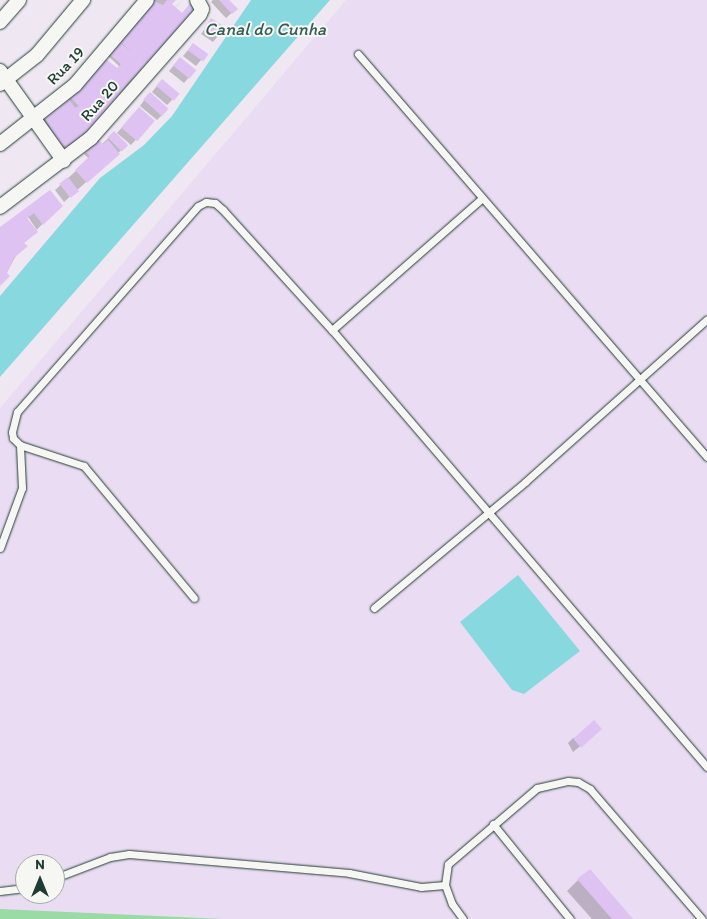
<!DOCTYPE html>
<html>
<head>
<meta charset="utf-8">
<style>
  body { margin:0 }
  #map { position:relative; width:707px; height:919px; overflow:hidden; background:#efe7f2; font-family:Itim,sans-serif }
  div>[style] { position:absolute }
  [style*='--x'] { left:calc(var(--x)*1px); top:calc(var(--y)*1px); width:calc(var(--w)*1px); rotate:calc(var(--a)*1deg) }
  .built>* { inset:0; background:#eadcf2 }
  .green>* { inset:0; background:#9adaa4 }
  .water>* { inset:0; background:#87d9df }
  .shadow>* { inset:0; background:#0003 }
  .building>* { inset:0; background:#dec3f2; transform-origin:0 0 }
  .roads { filter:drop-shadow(0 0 1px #1f3d34) drop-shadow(0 0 1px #1f3d34) }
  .lane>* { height:7px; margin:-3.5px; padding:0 3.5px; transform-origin:3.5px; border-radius:3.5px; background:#f6f6f2 }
  .street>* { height:14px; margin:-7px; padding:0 7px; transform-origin:7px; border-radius:7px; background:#f6f6f2 }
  span { translate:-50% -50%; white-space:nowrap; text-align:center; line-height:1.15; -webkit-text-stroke:4px #f6f6f2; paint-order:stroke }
  .street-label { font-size:16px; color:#1f3d34 }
  .water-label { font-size:18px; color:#345c56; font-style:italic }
  .north { position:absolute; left:15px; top:854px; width:50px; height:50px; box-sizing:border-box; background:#f6f6f2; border:1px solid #a0aca6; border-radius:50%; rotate:0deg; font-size:14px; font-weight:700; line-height:20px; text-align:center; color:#1f3d34 }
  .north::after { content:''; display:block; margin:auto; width:18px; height:22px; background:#1f3d34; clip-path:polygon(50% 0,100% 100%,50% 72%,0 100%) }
</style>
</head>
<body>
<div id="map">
  <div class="built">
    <div style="clip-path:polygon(evenodd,346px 0,707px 0,707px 919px,0 919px,0 408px,346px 0,25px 864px,55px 864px,55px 894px,25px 894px,25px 864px)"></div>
  </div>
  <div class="green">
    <div style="clip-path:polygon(0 909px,224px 919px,0 919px)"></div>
  </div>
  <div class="water">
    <div style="clip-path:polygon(251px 0,330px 0,0 377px,0 296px,100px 178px,144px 145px,172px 116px)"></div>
    <div style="clip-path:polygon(518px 575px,580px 651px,524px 694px,512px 690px,460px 622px)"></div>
  </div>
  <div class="shadow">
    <div style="clip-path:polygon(152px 0,174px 0,154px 28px,183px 0,174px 8px,159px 49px,103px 113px,75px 142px,59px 151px,40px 124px,70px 96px,117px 70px,120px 67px,106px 54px)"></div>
    <div style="clip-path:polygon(213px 0,228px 0,236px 9px,226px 18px,211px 2px)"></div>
    <div style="clip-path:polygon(211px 20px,218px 36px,213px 42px,201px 34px)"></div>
    <div style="clip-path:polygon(188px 50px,206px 54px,196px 66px,183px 56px)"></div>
    <div style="clip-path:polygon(175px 64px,195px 70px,184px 83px,169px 71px)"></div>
    <div style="clip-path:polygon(157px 86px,178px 94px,167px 105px,152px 92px)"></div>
    <div style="clip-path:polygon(145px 99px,162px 115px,157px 120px,140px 106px)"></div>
    <div style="clip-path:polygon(134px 114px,153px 121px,131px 145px,117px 133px)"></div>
    <div style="clip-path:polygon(114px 133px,127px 145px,64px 202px,55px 190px,89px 159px,84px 154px,86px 152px,90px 155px)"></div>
    <div style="clip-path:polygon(evenodd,50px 192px,61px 206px,23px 243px,0 285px,0 228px,50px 192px,28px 217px,37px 230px,36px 231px,26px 219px,28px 217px)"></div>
    <div style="clip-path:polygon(595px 734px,573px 752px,568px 743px,573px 738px)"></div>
    <div style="clip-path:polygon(578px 880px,631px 919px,592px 919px,567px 891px)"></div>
  </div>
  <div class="building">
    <div style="clip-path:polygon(151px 0,163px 5px,167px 0,176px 0,172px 4px,182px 13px,191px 2px,196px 11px,126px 85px,88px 133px,65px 147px,60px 144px,44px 117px,68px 98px,75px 108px,79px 106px,69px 96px,102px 56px,117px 68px,121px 64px,107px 52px,116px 40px,132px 52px,118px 40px)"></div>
    <div style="clip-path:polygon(219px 0,229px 0,238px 9px,232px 14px)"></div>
    <div style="left:211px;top:18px;width:17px;height:12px;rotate:33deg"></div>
    <div style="left:193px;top:43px;width:19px;height:9px;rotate:36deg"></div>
    <div style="left:180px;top:57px;width:21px;height:11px;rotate:39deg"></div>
    <div style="left:162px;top:79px;width:23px;height:9px;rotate:40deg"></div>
    <div style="left:150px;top:92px;width:25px;height:10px;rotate:42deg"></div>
    <div style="left:139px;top:107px;width:21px;height:27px;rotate:41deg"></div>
    <div style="left:114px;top:131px;width:20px;height:9px;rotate:45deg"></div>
    <div style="clip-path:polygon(98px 139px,103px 144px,108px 140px,120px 154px,87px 183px,75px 170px,90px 156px,85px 151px)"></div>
    <div style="left:68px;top:177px;width:18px;height:11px;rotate:52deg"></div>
    <div style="clip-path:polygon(50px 190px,63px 206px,43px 225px,34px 213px,27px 218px,38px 232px,24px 243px,28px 246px,14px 258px,7px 273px,10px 276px,0 286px,0 227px)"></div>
    <div style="left:594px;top:720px;width:12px;height:28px;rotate:48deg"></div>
    <div style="clip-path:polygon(590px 869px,633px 919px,612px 919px,577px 879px)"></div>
  </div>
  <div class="roads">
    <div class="lane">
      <div style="--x:358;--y:54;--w:533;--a:49.11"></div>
      <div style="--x:332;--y:330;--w:200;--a:-41.3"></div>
      <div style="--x:0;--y:548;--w:64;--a:-69.9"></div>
      <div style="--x:22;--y:488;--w:43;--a:-92.7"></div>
      <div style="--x:194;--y:598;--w:172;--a:-129.8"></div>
      <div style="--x:84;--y:466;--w:67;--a:-161.8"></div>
      <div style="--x:20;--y:445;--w:10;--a:-135"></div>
      <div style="--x:13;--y:438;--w:6;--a:-99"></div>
      <div style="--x:12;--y:432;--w:21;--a:-76"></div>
      <div style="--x:17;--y:412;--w:274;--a:-48.7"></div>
      <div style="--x:198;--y:206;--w:9;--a:-27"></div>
      <div style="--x:206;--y:202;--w:9;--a:6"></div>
      <div style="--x:215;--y:203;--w:11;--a:41"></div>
      <div style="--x:223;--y:210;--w:162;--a:47.8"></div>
      <div style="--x:332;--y:330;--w:576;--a:49.37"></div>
      <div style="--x:374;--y:608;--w:197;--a:-39.8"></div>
      <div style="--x:525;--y:482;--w:244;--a:-41.8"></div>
      <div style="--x:493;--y:824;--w:122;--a:51"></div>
      <div style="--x:55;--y:878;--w:59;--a:-20.9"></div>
      <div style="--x:110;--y:857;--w:19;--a:-9"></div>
      <div style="--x:129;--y:854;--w:221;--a:4.9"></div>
      <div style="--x:349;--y:873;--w:73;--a:11"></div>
      <div style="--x:421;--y:887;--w:24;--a:-5"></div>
      <div style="--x:0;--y:891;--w:25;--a:-7"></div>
      <div style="--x:463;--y:919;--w:19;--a:-126"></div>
      <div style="--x:452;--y:904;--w:20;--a:-110"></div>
      <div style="--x:445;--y:885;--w:21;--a:-82"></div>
      <div style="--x:448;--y:864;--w:117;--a:-40.5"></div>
      <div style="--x:537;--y:788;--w:32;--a:-13"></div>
      <div style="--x:568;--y:781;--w:10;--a:6"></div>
      <div style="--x:578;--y:782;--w:14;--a:30"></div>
      <div style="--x:590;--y:789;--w:172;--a:49.3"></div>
    </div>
    <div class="street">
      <div style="--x:0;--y:22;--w:29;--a:-49"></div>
      <div style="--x:0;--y:71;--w:110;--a:54.6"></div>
      <div style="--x:0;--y:84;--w:47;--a:-38.1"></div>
      <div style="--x:37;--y:55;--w:72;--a:-50.1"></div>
      <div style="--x:0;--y:144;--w:95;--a:-38.2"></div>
      <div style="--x:75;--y:85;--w:111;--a:-49.7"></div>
      <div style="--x:0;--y:207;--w:114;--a:-37.2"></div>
      <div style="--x:91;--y:138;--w:165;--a:-48.7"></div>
      <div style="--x:200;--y:14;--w:5;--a:-68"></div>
      <div style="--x:202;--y:9;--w:10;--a:-119"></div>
    </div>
  </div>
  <div class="street-label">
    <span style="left:66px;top:66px;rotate:-46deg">Rua 19</span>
    <span style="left:100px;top:101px;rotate:-48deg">Rua 20</span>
  </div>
  <div class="water-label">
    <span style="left:265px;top:29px">Canal do Cunha</span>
  </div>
  <div class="north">N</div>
</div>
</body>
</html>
